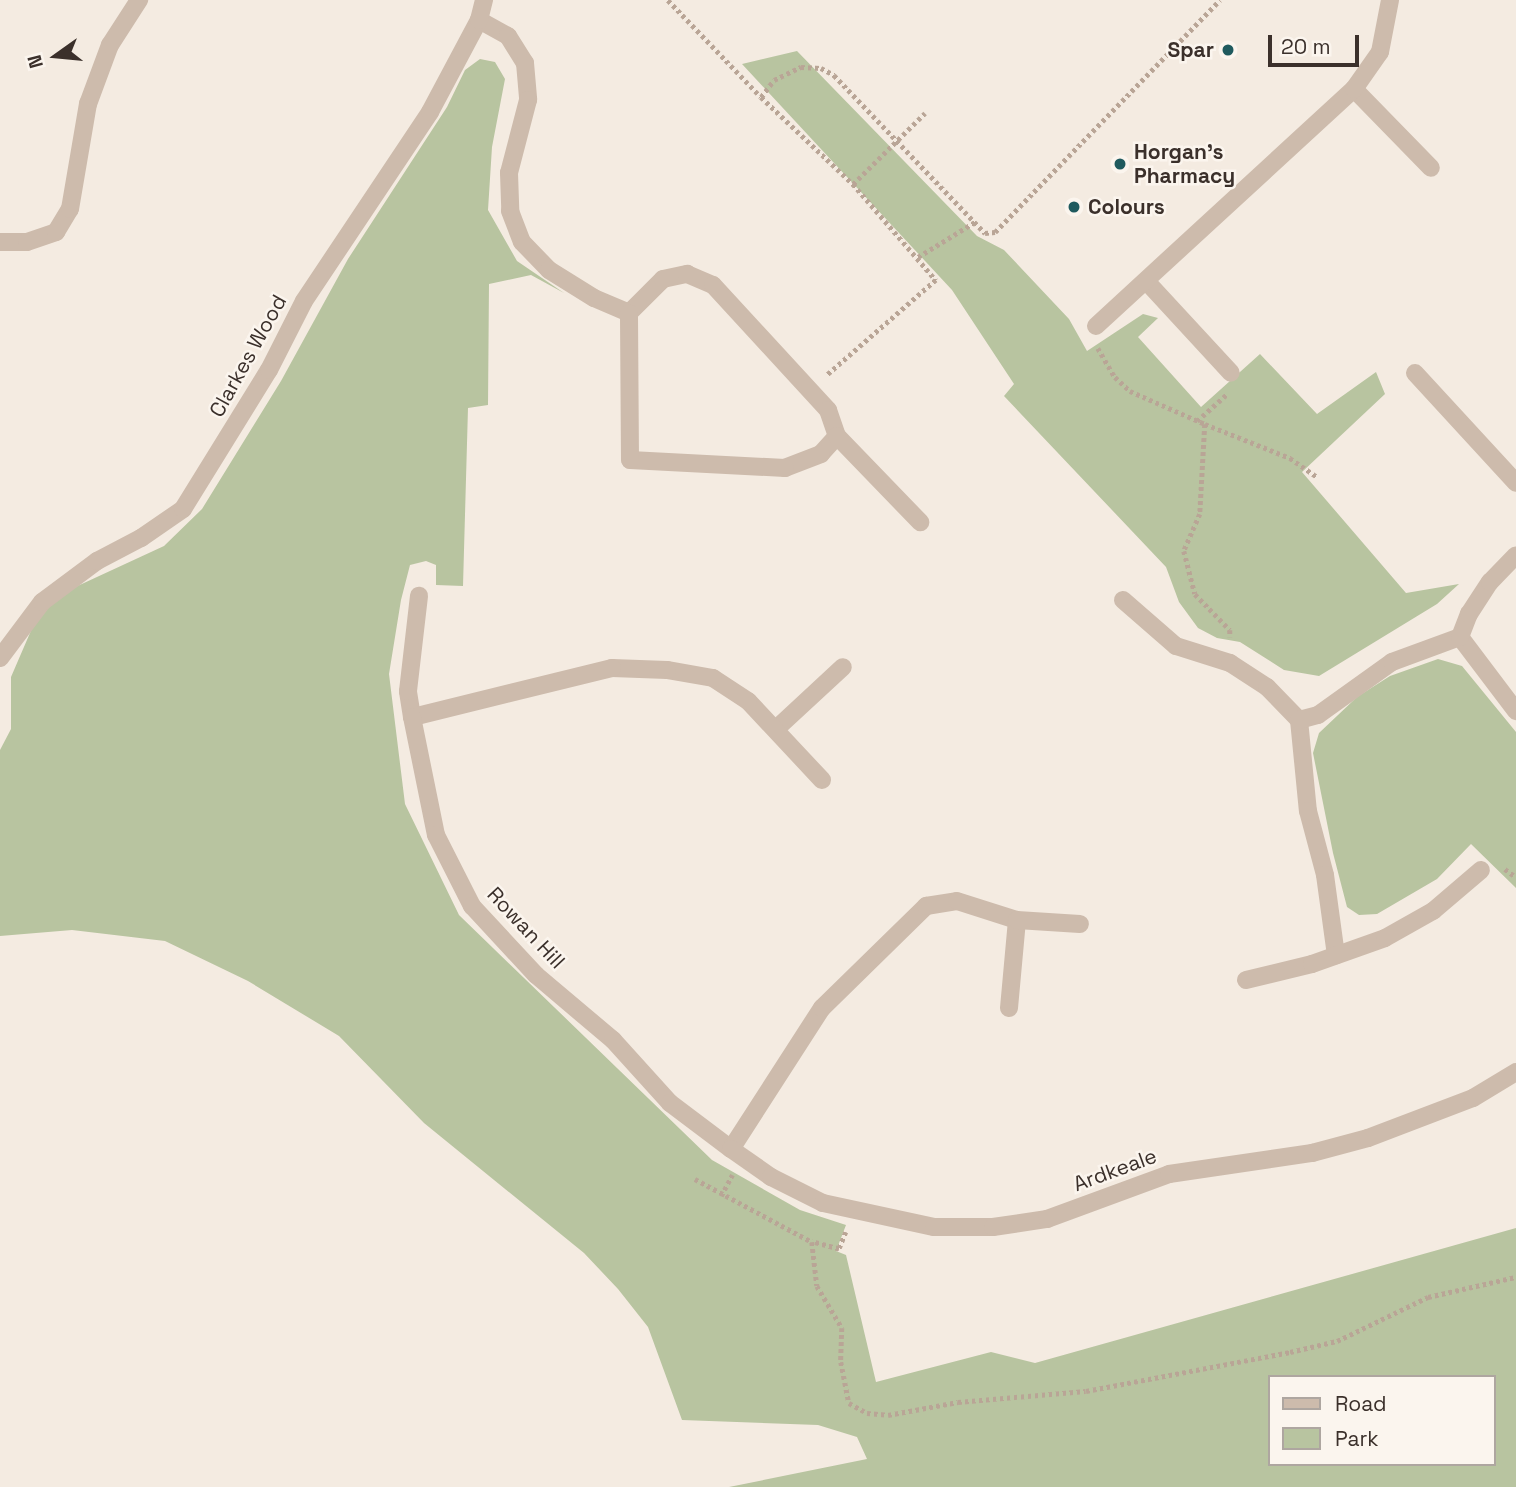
<!DOCTYPE html>
<html>
<head>
<meta charset="utf-8">
<style>
  body { margin:0 }
  #map { position:relative; width:1516px; height:1487px; overflow:hidden; background:#f4ebe1; font-family:"Space Grotesk",sans-serif }
  div>[style] { position:absolute }
  [style*='--x'] { left:calc(var(--x)*1px); top:calc(var(--y)*1px); width:calc(var(--w)*1px); rotate:calc(var(--a)*1deg) }
  .green>* { inset:0; background:#b8c4a0 }
  .path>* { height:4.5px; margin-top:-2.25px; transform-origin:0; background:repeating-linear-gradient(90deg,#b9a596 0 3.5px,transparent 0 7px) }
  .street>* { height:18px; margin:-9px; padding:0 9px; transform-origin:9px; border-radius:9px; background:#cdbbac }
  .dots>* { width:19px; height:19px; translate:-50% -50%; box-sizing:border-box; border:4px solid #fbf5ee; border-radius:50% }
  span { translate:-50% -50%; white-space:nowrap; text-align:center; line-height:1.15; -webkit-text-stroke:5px #fbf5ee; paint-order:stroke }
  .poi-label { font-size:21px; color:#3b302b; font-weight:700 }
  .right { translate:-100% -50%; text-align:right }
  .left { translate:0 -50%; text-align:left }
  .street-label { font-size:21px; color:#3b302b }
  .legend { position:absolute; left:1268px; top:1375px; width:228px; height:91px; box-sizing:border-box; background:#fbf5ee; border:2px solid #aea6a0; margin:0; padding:9px 12px; list-style:none; font-size:21px; color:#3b302b }
  .legend li { display:flex; align-items:center; gap:14px; height:35px }
  .legend b { width:35px; border:2px solid #aea6a0 }
  .north { position:absolute; left:21px; top:21px; width:70px; height:70px; -webkit-text-stroke:5px #fbf5ee; paint-order:stroke; rotate:255deg; font-size:19px; font-weight:700; line-height:28px; text-align:center; color:#3b302b }
  .north::after { content:''; display:block; margin:auto; width:24px; height:32px; background:#3b302b; clip-path:polygon(50% 0,100% 100%,50% 72%,0 100%) }
  .scale { position:absolute; left:1268px; top:35px; width:91px; height:32px; box-sizing:border-box; border:4px solid #3b302b; border-top:0; padding-left:9px; font-size:21px; line-height:24px; white-space:nowrap; color:#3b302b; -webkit-text-stroke:5px #fbf5ee; paint-order:stroke }
</style>
</head>
<body>
<div id="map">
  <div class="green">
    <div style="clip-path:polygon(797px 51px,977px 236px,1004px 250px,1069px 319px,1087px 351px,1143px 314px,1158px 318px,1138px 337px,1201px 407px,1260px 354px,1317px 414px,1376px 372px,1385px 394px,1302px 472px,1406px 593px,1459px 584px,1437px 604px,1319px 676px,1284px 670px,1240px 642px,1217px 638px,1198px 628px,1179px 602px,1166px 567px,1004px 396px,1014px 384px,952px 290px,742px 64px)"></div>
    <div style="clip-path:polygon(evenodd,480px 59px,495px 62px,505px 79px,492px 147px,488px 210px,517px 261px,564px 293px,531px 275px,489px 284px,488px 405px,468px 408px,463px 586px,436px 585px,436px 565px,426px 561px,410px 565px,401px 600px,389px 674px,405px 804px,459px 915px,712px 1160px,800px 1210px,846px 1225px,836px 1251px,846px 1255px,876px 1382px,991px 1352px,1035px 1363px,1516px 1228px,1516px 1487px,729px 1487px,867px 1459px,857px 1437px,818px 1425px,682px 1420px,648px 1327px,618px 1289px,584px 1253px,424px 1123px,339px 1036px,248px 981px,165px 941px,72px 930px,0 936px,0 750px,11px 729px,11px 677px,33px 626px,58px 595px,164px 546px,202px 509px,281px 381px,348px 259px,447px 107px,465px 70px,480px 59px,1269px 1377px,1493px 1377px,1493px 1464px,1269px 1464px,1269px 1377px)"></div>
    <div style="clip-path:polygon(1438px 659px,1462px 666px,1516px 732px,1516px 888px,1471px 844px,1437px 879px,1377px 914px,1359px 915px,1347px 907px,1333px 853px,1313px 753px,1319px 733px,1357px 697px,1390px 676px)"></div>
  </div>
  <div class="path">
    <div style="--x:668;--y:0;--w:134;--a:46.2"></div>
    <div style="--x:761;--y:97;--w:21;--a:-53"></div>
    <div style="--x:774;--y:80;--w:30;--a:-26"></div>
    <div style="--x:801;--y:67;--w:20;--a:3"></div>
    <div style="--x:821;--y:68;--w:15;--a:28"></div>
    <div style="--x:834;--y:75;--w:219;--a:46.3"></div>
    <div style="--x:985;--y:233;--w:10;--a:-6"></div>
    <div style="--x:995;--y:232;--w:323;--a:-45.9"></div>
    <div style="--x:761;--y:97;--w:127;--a:43.4"></div>
    <div style="--x:853;--y:184;--w:127;--a:49.2"></div>
    <div style="--x:936;--y:280;--w:146;--a:138.9"></div>
    <div style="--x:853;--y:184;--w:101;--a:-44.6"></div>
    <div style="--x:918;--y:257;--w:67;--a:-31.6"></div>
    <div style="--x:1098;--y:348;--w:34;--a:60"></div>
    <div style="--x:1115;--y:377;--w:21;--a:43"></div>
    <div style="--x:1130;--y:391;--w:82;--a:23.7"></div>
    <div style="--x:1205;--y:424;--w:90;--a:93.2"></div>
    <div style="--x:1200;--y:514;--w:40;--a:113.4"></div>
    <div style="--x:1184;--y:551;--w:44;--a:75.7"></div>
    <div style="--x:1195;--y:594;--w:50;--a:45.8"></div>
    <div style="--x:1230;--y:630;--w:7;--a:90"></div>
    <div style="--x:1197;--y:421;--w:39;--a:-42"></div>
    <div style="--x:1205;--y:424;--w:92;--a:21.8"></div>
    <div style="--x:1290;--y:458;--w:32;--a:35"></div>
    <div style="--x:1505;--y:869;--w:14;--a:36"></div>
    <div style="--x:695;--y:1179;--w:133;--a:28.3"></div>
    <div style="--x:721;--y:1196;--w:24;--a:-62"></div>
    <div style="--x:846;--y:1232;--w:18;--a:112"></div>
    <div style="--x:839;--y:1249;--w:28;--a:-165"></div>
    <div style="--x:812;--y:1242;--w:44;--a:83.5"></div>
    <div style="--x:817;--y:1286;--w:49;--a:59.2"></div>
    <div style="--x:842;--y:1328;--w:34;--a:92"></div>
    <div style="--x:841;--y:1362;--w:42;--a:79"></div>
    <div style="--x:849;--y:1403;--w:21;--a:29"></div>
    <div style="--x:867;--y:1413;--w:21;--a:5"></div>
    <div style="--x:888;--y:1415;--w:71;--a:-10.5"></div>
    <div style="--x:958;--y:1402;--w:128;--a:-4.9"></div>
    <div style="--x:1086;--y:1391;--w:208;--a:-10.8"></div>
    <div style="--x:1290;--y:1352;--w:48;--a:-13.2"></div>
    <div style="--x:1337;--y:1341;--w:101;--a:-25.8"></div>
    <div style="--x:1428;--y:1297;--w:90;--a:-12.8"></div>
  </div>
  <div class="street">
    <div style="--x:479;--y:20;--w:33;--a:29"></div>
    <div style="--x:508;--y:36;--w:32;--a:58"></div>
    <div style="--x:525;--y:63;--w:37;--a:85"></div>
    <div style="--x:528;--y:100;--w:75;--a:104.6"></div>
    <div style="--x:509;--y:173;--w:38;--a:88"></div>
    <div style="--x:510;--y:211;--w:33;--a:69"></div>
    <div style="--x:522;--y:242;--w:39;--a:46"></div>
    <div style="--x:549;--y:270;--w:53;--a:31.9"></div>
    <div style="--x:594;--y:298;--w:38;--a:23"></div>
    <div style="--x:629;--y:313;--w:48;--a:-45"></div>
    <div style="--x:663;--y:279;--w:25;--a:-12"></div>
    <div style="--x:687;--y:274;--w:28;--a:23"></div>
    <div style="--x:713;--y:285;--w:170;--a:47.4"></div>
    <div style="--x:828;--y:410;--w:28;--a:71"></div>
    <div style="--x:837;--y:436;--w:24;--a:132"></div>
    <div style="--x:821;--y:454;--w:39;--a:159"></div>
    <div style="--x:785;--y:468;--w:155;--a:-177"></div>
    <div style="--x:630;--y:460;--w:147;--a:-90.4"></div>
    <div style="--x:1354;--y:89;--w:110;--a:45.7"></div>
    <div style="--x:0;--y:242;--w:27;--a:0"></div>
    <div style="--x:27;--y:242;--w:31;--a:-19"></div>
    <div style="--x:56;--y:232;--w:27;--a:-59"></div>
    <div style="--x:70;--y:209;--w:107;--a:-80.3"></div>
    <div style="--x:88;--y:104;--w:63;--a:-69.6"></div>
    <div style="--x:110;--y:45;--w:54;--a:-57.2"></div>
    <div style="--x:1148;--y:283;--w:122;--a:47.3"></div>
    <div style="--x:1096;--y:326;--w:350;--a:-42.6"></div>
    <div style="--x:1354;--y:89;--w:45;--a:-54.9"></div>
    <div style="--x:1380;--y:52;--w:53;--a:-79.1"></div>
    <div style="--x:1415;--y:373;--w:149;--a:47.4"></div>
    <div style="--x:837;--y:436;--w:120;--a:46"></div>
    <div style="--x:1123;--y:600;--w:70;--a:41"></div>
    <div style="--x:1176;--y:646;--w:57;--a:17.5"></div>
    <div style="--x:1230;--y:663;--w:44;--a:33"></div>
    <div style="--x:1267;--y:687;--w:46;--a:45.9"></div>
    <div style="--x:1299;--y:720;--w:91;--a:84.4"></div>
    <div style="--x:1308;--y:811;--w:66;--a:75.1"></div>
    <div style="--x:1325;--y:875;--w:81;--a:82.2"></div>
    <div style="--x:1460;--y:637;--w:93;--a:52.9"></div>
    <div style="--x:0;--y:658;--w:70;--a:-53.1"></div>
    <div style="--x:42;--y:602;--w:69;--a:-36.7"></div>
    <div style="--x:97;--y:561;--w:50;--a:-27.6"></div>
    <div style="--x:141;--y:538;--w:51;--a:-34.6"></div>
    <div style="--x:183;--y:509;--w:163;--a:-58.3"></div>
    <div style="--x:269;--y:370;--w:77;--a:-63.1"></div>
    <div style="--x:304;--y:301;--w:227;--a:-56.3"></div>
    <div style="--x:430;--y:112;--w:104;--a:-62"></div>
    <div style="--x:479;--y:20;--w:21;--a:-76"></div>
    <div style="--x:412;--y:717;--w:26;--a:-99"></div>
    <div style="--x:408;--y:691;--w:96;--a:-83.4"></div>
    <div style="--x:1299;--y:720;--w:20;--a:-15"></div>
    <div style="--x:1318;--y:715;--w:91;--a:-35.6"></div>
    <div style="--x:1392;--y:662;--w:72;--a:-20.2"></div>
    <div style="--x:1460;--y:637;--w:25;--a:-69"></div>
    <div style="--x:1469;--y:614;--w:38;--a:-57"></div>
    <div style="--x:1490;--y:582;--w:37;--a:-46"></div>
    <div style="--x:776;--y:729;--w:91;--a:-42.8"></div>
    <div style="--x:822;--y:780;--w:108;--a:-133.1"></div>
    <div style="--x:748;--y:701;--w:42;--a:-146.7"></div>
    <div style="--x:713;--y:678;--w:47;--a:-170.1"></div>
    <div style="--x:667;--y:670;--w:55;--a:-177.9"></div>
    <div style="--x:612;--y:668;--w:206;--a:166.2"></div>
    <div style="--x:412;--y:717;--w:120;--a:78.5"></div>
    <div style="--x:436;--y:835;--w:80;--a:63.1"></div>
    <div style="--x:472;--y:906;--w:94;--a:47.2"></div>
    <div style="--x:536;--y:975;--w:101;--a:40.2"></div>
    <div style="--x:613;--y:1040;--w:85;--a:47.9"></div>
    <div style="--x:670;--y:1103;--w:76;--a:37"></div>
    <div style="--x:731;--y:1149;--w:168;--a:-57.2"></div>
    <div style="--x:822;--y:1008;--w:146;--a:-44.4"></div>
    <div style="--x:926;--y:906;--w:31;--a:-9"></div>
    <div style="--x:957;--y:901;--w:63;--a:17.6"></div>
    <div style="--x:1246;--y:980;--w:68;--a:-13.6"></div>
    <div style="--x:1312;--y:964;--w:77;--a:-19.6"></div>
    <div style="--x:1385;--y:938;--w:55;--a:-29.4"></div>
    <div style="--x:1433;--y:911;--w:63;--a:-40.5"></div>
    <div style="--x:1009;--y:1008;--w:88;--a:-84.8"></div>
    <div style="--x:1017;--y:920;--w:63;--a:3.6"></div>
    <div style="--x:731;--y:1149;--w:49;--a:35"></div>
    <div style="--x:771;--y:1177;--w:58;--a:26.6"></div>
    <div style="--x:823;--y:1203;--w:114;--a:12.2"></div>
    <div style="--x:934;--y:1227;--w:59;--a:0"></div>
    <div style="--x:993;--y:1227;--w:55;--a:-8.4"></div>
    <div style="--x:1047;--y:1219;--w:130;--a:-20.2"></div>
    <div style="--x:1169;--y:1174;--w:145;--a:-8.4"></div>
    <div style="--x:1312;--y:1153;--w:58;--a:-15"></div>
    <div style="--x:1368;--y:1138;--w:112;--a:-20.9"></div>
    <div style="--x:1473;--y:1098;--w:50;--a:-31.2"></div>
  </div>
  <div class="dots">
    <div style="left:1228px;top:50px;background:#1f5a5e"></div>
    <div style="left:1120px;top:164px;background:#1f5a5e"></div>
    <div style="left:1074px;top:207px;background:#1f5a5e"></div>
  </div>
  <div class="poi-label">
    <span class="right" style="left:1214px;top:50px">Spar</span>
    <span class="left" style="left:1134px;top:164px">Horgan's<br>Pharmacy</span>
    <span class="left" style="left:1088px;top:207px">Colours</span>
  </div>
  <div class="street-label">
    <span style="left:248px;top:356px;rotate:-61deg">Clarkes Wood</span>
    <span style="left:526px;top:928px;rotate:47deg">Rowan Hill</span>
    <span style="left:1115px;top:1170px;rotate:-20deg">Ardkeale</span>
  </div>
  <ul class="legend">
  <li><b style="height:9px;background:#cdbbac"></b>Road</li>
  <li><b style="height:19px;background:#b8c4a0"></b>Park</li>
  </ul>
  <div class="north">N</div>
  <div class="scale">20 m</div>
</div>
</body>
</html>
